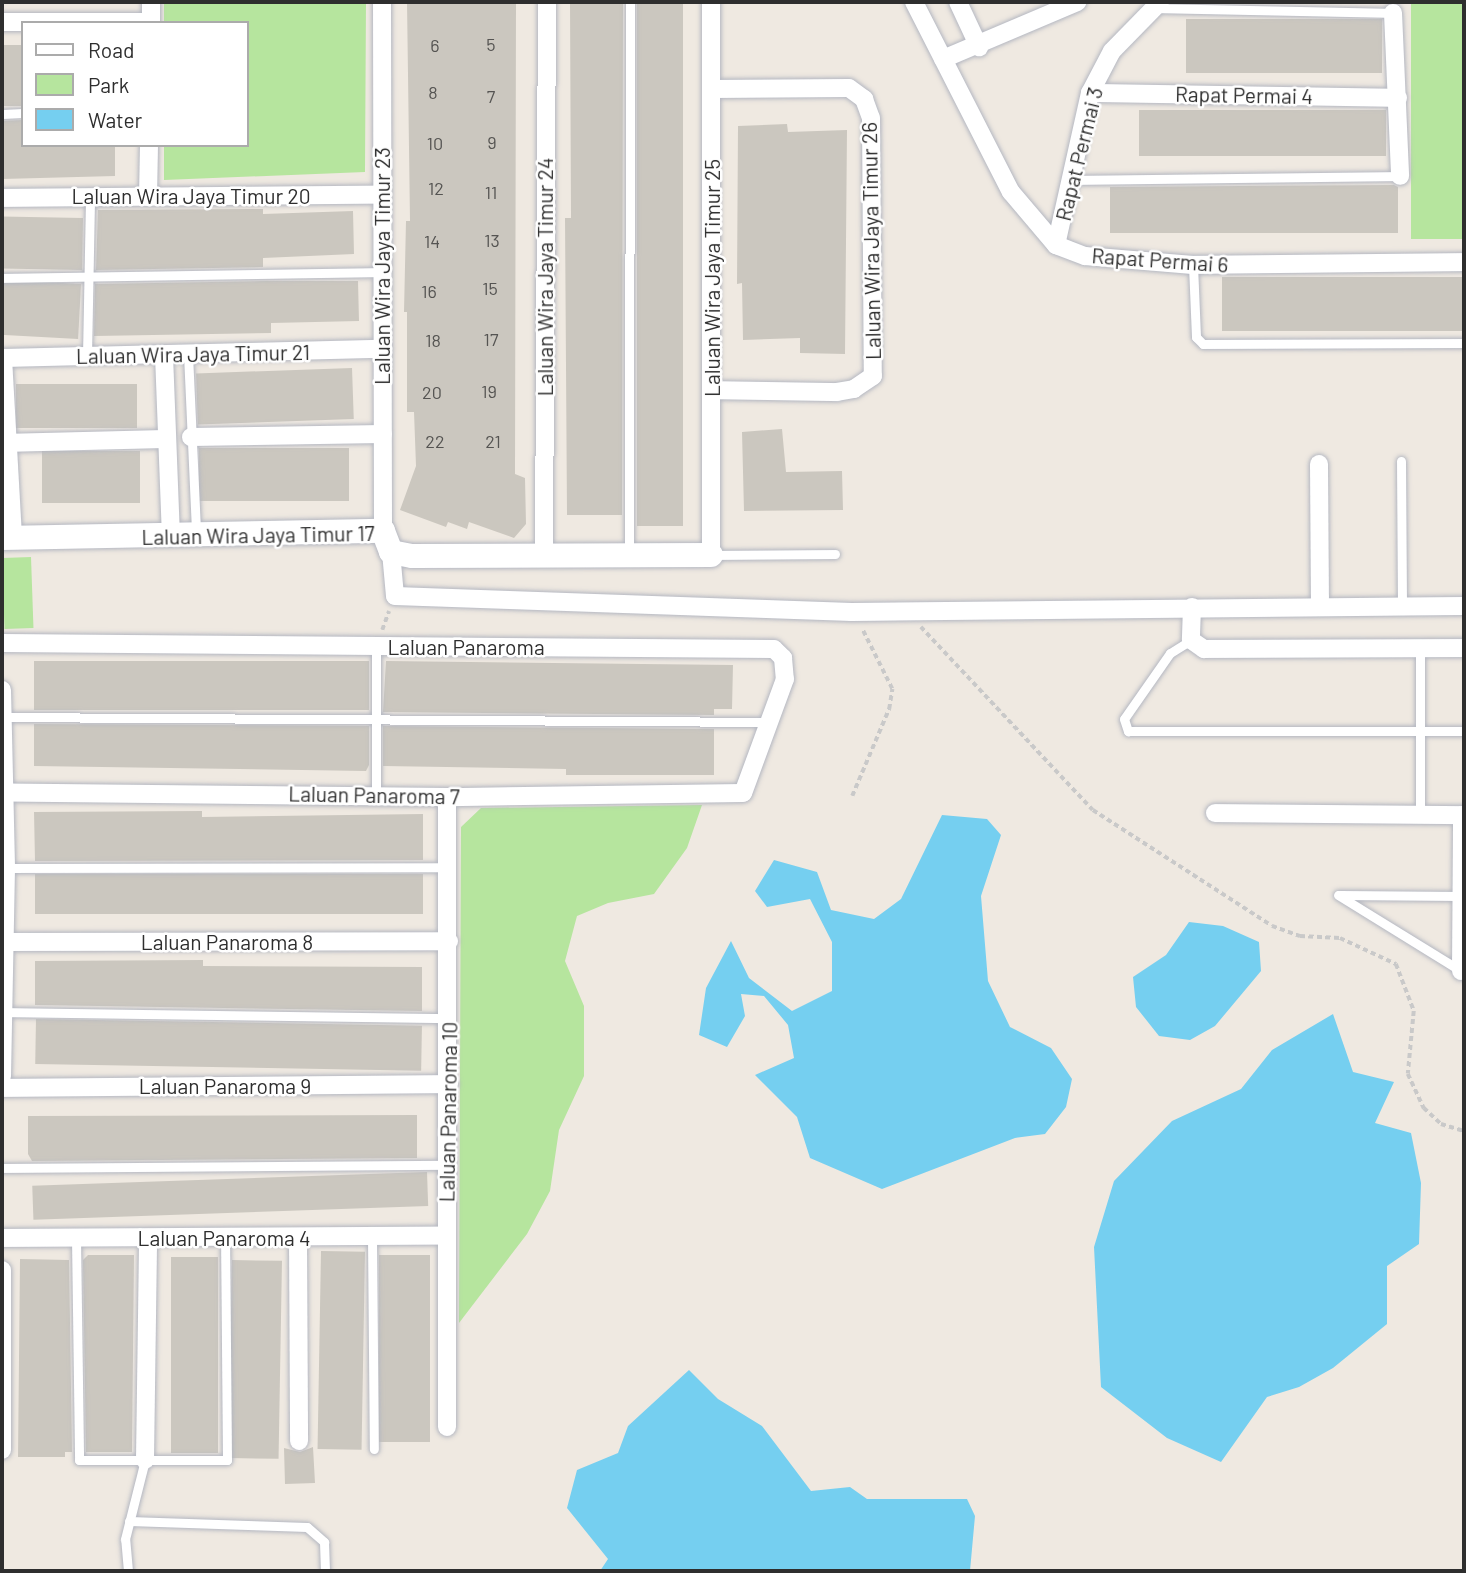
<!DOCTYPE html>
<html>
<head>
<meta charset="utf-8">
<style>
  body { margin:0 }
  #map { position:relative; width:1466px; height:1573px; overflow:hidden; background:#efe9e1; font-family:Barlow,sans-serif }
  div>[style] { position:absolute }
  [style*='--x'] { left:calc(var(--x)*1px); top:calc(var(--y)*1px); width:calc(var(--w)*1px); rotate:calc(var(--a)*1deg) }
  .green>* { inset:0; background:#b6e59e; transform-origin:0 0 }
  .water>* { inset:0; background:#75cff0 }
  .building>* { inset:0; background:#cbc7bf; transform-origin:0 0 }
  .path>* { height:3.5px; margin-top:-1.75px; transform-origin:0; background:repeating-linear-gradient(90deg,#c9c9c9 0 5px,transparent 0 8.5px) }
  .roads { filter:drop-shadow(0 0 2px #b4b7c1) drop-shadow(0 0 2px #b4b7c1) }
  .lane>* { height:9px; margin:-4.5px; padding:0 4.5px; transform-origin:4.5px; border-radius:4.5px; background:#fff }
  .street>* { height:18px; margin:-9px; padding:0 9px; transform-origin:9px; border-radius:9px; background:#fff }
  .secondary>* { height:24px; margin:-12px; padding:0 12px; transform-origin:12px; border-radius:12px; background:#fff }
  span { translate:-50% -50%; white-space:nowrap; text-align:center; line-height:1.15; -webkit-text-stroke:5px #fff; paint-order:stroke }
  .number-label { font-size:18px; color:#555452 }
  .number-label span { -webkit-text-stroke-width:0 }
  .street-label { font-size:21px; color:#2e2e2e }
  .frame { position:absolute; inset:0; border:4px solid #2e2e2e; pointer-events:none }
  .legend { position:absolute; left:21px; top:21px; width:228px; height:126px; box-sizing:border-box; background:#fff; border:2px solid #ababab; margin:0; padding:9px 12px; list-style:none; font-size:21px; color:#2e2e2e }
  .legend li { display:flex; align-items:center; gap:14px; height:35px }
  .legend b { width:35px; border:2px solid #ababab }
</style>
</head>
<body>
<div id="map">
  <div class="green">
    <div style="clip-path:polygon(164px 2px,366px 2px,365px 172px,164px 180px,164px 145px,247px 145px,247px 23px,164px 23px)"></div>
    <div style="left:1411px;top:2px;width:53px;height:237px"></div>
    <div style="left:31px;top:557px;width:71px;height:29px;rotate:88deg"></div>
    <div style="clip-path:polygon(702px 805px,687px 848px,654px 894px,608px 903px,577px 916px,565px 961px,584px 1006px,584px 1076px,559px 1130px,550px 1191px,527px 1234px,459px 1323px,461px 827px,481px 808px)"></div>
  </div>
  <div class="water">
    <div style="clip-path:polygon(942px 815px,987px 819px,1001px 835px,981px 896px,988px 981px,1010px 1027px,1051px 1048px,1072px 1079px,1066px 1107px,1045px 1134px,1015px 1138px,882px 1189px,810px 1158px,797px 1117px,755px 1075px,794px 1058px,788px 1025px,764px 996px,741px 994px,745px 1016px,727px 1047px,699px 1035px,706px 988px,731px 941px,749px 978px,792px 1011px,832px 991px,832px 942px,810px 899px,767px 907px,755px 891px,774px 860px,817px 872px,831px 910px,874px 919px,901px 899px)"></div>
    <div style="clip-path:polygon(1189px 922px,1223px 926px,1259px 942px,1261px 971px,1215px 1026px,1190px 1040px,1159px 1036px,1136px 1007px,1133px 977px,1166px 955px)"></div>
    <div style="clip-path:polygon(1333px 1014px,1353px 1072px,1394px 1082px,1375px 1123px,1411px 1133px,1421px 1183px,1419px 1244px,1387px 1266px,1387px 1324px,1333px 1368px,1299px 1387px,1267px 1397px,1221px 1462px,1167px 1438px,1101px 1387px,1094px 1247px,1114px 1181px,1172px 1121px,1241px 1089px,1272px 1050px)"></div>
    <div style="clip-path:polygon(689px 1370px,718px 1399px,762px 1426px,811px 1491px,850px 1487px,867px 1499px,967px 1499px,975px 1516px,970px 1571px,600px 1571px,608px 1559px,567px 1508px,577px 1470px,618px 1453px,628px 1426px)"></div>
  </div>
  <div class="building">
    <div style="clip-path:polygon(407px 2px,516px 2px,515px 474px,525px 478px,526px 524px,514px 538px,469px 522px,467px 529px,448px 522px,446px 527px,400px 510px,416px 466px,414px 412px,407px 412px,407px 312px,404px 312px,406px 221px,410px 221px)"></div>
    <div style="clip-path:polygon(570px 2px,623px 2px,622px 515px,567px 515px,565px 218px,571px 218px)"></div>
    <div style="left:637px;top:2px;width:46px;height:524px"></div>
    <div style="left:1186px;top:19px;width:196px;height:54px"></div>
    <div style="left:23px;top:45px;width:61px;height:21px;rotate:90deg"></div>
    <div style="left:1139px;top:110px;width:247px;height:46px"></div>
    <div style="clip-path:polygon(23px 120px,23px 145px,115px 145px,115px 176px,2px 179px,2px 121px)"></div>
    <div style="clip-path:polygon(787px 124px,788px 132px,847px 130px,845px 354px,800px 353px,800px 338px,743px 340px,742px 283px,737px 284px,738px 126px)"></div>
    <div style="clip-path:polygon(1394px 185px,1398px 187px,1398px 233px,1110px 233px,1110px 187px)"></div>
    <div style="clip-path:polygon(263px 209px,263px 214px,353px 211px,354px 254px,263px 258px,263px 267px,96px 270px,98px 210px)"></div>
    <div style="left:83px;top:218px;width:52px;height:81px;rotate:91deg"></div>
    <div style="left:1222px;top:277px;width:242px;height:54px"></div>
    <div style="clip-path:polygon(264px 281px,358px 281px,359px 321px,271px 323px,271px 333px,94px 336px,95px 284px)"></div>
    <div style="left:81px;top:284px;width:55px;height:79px;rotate:93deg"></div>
    <div style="left:352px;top:368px;width:51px;height:156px;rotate:88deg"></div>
    <div style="left:16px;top:384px;width:121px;height:44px"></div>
    <div style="clip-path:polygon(782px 429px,786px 472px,842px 471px,843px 510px,744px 511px,742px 432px)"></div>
    <div style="left:349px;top:448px;width:53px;height:150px;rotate:90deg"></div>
    <div style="left:140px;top:451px;width:52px;height:98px;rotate:90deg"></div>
    <div style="left:34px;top:661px;width:335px;height:49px"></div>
    <div style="clip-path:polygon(386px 661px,733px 665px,732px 709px,714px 709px,714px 715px,383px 712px)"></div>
    <div style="clip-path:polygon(34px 724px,369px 726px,369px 765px,366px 771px,34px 766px)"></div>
    <div style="clip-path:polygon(383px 726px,714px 729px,714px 775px,566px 775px,566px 769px,383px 766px)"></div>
    <div style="clip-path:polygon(202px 811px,202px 817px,423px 814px,423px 860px,35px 861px,34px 812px)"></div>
    <div style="left:423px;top:874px;width:40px;height:388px;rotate:90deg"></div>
    <div style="clip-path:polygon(203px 960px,203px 966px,422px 967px,422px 1011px,35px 1005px,35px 961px)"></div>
    <div style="left:36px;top:1019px;width:386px;height:45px;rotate:1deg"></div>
    <div style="clip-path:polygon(417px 1115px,417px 1158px,32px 1161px,28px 1154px,28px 1116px)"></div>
    <div style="left:427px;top:1172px;width:34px;height:395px;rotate:88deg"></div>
    <div style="left:321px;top:1251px;width:44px;height:198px;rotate:1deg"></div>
    <div style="clip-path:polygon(88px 1255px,134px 1255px,132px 1452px,86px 1452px,83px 1260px)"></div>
    <div style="left:379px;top:1255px;width:51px;height:187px"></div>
    <div style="left:171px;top:1257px;width:47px;height:196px"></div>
    <div style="clip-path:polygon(20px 1259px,69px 1260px,72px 1452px,65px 1452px,65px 1457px,18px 1457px)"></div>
    <div style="left:232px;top:1260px;width:50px;height:198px;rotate:1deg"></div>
    <div style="clip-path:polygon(313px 1447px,315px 1483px,285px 1484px,284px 1448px,300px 1452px)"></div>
  </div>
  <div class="path">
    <div style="--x:921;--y:627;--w:251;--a:46.8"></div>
    <div style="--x:1093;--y:810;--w:213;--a:32.9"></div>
    <div style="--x:1272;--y:926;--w:30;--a:20"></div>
    <div style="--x:1300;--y:936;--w:40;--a:2.9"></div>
    <div style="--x:1340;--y:938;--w:62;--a:24.9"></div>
    <div style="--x:1396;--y:964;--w:50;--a:69"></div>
    <div style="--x:1414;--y:1011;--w:63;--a:95.4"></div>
    <div style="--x:1408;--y:1074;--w:38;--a:65"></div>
    <div style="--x:1424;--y:1108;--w:23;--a:43"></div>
    <div style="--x:1441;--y:1124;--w:24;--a:17"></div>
    <div style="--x:382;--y:630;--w:20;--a:-70"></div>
    <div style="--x:852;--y:796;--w:95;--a:-67"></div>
    <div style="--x:889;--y:709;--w:20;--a:-81"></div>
    <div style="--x:892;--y:689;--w:67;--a:-116.6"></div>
  </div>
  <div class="roads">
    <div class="lane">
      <div style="--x:1156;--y:8;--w:237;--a:1.2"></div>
      <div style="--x:2;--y:114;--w:21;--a:-3"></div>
      <div style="--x:1072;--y:180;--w:328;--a:-0.7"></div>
      <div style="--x:1193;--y:265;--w:72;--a:87.6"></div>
      <div style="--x:1196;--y:337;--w:10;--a:45"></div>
      <div style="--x:1203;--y:344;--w:261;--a:-0.2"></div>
      <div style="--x:2;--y:278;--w:380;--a:-0.9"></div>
      <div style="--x:188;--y:354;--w:179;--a:87.4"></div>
      <div style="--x:87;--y:356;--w:159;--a:-88.9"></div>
      <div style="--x:1401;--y:461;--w:145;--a:89.6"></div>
      <div style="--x:629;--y:553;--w:551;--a:-89.9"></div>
      <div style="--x:713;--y:555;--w:122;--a:-0.5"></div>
      <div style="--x:1191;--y:640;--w:25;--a:148"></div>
      <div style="--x:1170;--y:653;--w:80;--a:124.9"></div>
      <div style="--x:1124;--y:719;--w:13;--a:72"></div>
      <div style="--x:1128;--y:731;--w:336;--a:0"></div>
      <div style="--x:376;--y:647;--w:149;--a:90"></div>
      <div style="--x:1420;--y:649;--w:166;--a:90"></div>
      <div style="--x:2;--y:717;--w:768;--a:0.37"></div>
      <div style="--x:6;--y:868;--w:441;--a:-0.1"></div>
      <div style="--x:1338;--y:895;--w:145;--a:31.7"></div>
      <div style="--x:1340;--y:895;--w:121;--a:0.5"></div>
      <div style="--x:2;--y:1012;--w:446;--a:0.8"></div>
      <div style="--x:2;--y:1168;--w:445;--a:-0.4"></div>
      <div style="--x:372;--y:1237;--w:212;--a:89.5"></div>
      <div style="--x:76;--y:1238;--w:222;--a:89.2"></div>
      <div style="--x:79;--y:1460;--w:148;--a:0"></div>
      <div style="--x:227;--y:1460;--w:224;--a:-90.5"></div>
      <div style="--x:129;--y:1521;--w:178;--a:1.9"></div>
      <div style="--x:307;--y:1527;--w:23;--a:41"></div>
      <div style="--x:324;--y:1542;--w:29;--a:88"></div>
      <div style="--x:128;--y:1571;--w:32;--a:-95"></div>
      <div style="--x:125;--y:1539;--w:81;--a:-75.8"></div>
    </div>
    <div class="street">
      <div style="--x:382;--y:2;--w:529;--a:89.89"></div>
      <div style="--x:711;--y:2;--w:553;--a:90"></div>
      <div style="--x:914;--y:2;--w:213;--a:63"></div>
      <div style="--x:1011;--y:192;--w:70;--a:49.7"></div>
      <div style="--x:1056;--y:245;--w:31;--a:21"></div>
      <div style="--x:1085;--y:256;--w:108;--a:4.8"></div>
      <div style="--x:1193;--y:265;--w:271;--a:-0.6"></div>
      <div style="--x:958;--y:2;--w:50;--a:65"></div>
      <div style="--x:1393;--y:13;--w:163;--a:87.5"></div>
      <div style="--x:2;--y:22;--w:149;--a:0"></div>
      <div style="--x:151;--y:23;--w:21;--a:-90"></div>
      <div style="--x:943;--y:59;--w:146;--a:-23"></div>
      <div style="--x:711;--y:89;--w:138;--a:-0.4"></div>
      <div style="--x:849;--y:88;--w:19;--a:36"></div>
      <div style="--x:864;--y:99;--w:20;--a:70"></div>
      <div style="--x:871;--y:118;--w:258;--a:89.6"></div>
      <div style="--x:873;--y:376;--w:23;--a:146"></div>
      <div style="--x:854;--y:389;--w:17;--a:170"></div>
      <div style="--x:837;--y:392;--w:124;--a:-179.1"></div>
      <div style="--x:1090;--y:93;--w:308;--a:0.9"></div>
      <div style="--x:148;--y:197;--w:52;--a:-88.9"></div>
      <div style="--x:2;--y:198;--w:379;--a:-0.5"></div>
      <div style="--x:1056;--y:245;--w:156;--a:-77.4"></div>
      <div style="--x:1090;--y:93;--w:47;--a:-62.4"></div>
      <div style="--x:1112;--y:51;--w:69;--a:-45.6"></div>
      <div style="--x:164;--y:355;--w:180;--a:87.8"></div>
      <div style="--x:2;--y:358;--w:381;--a:-1.4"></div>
      <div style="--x:3;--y:358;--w:180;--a:86.8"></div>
      <div style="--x:191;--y:437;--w:192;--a:-0.9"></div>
      <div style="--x:2;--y:443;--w:163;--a:-1.4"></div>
      <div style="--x:1319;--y:464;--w:141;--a:89.6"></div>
      <div style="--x:391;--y:552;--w:44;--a:84.8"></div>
      <div style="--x:395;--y:596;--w:457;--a:2"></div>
      <div style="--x:852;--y:612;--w:612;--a:-0.56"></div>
      <div style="--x:544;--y:553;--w:551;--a:-89.69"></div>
      <div style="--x:1192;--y:607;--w:33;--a:92"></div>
      <div style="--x:1191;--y:640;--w:16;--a:35"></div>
      <div style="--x:1204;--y:649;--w:260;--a:-0.2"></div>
      <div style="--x:2;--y:643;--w:772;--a:0.45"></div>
      <div style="--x:774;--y:649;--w:13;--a:45"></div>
      <div style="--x:783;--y:658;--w:21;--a:85"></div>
      <div style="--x:785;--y:679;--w:121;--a:110.2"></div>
      <div style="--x:743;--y:793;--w:296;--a:179.2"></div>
      <div style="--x:447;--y:797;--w:441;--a:-179.4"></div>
      <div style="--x:2;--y:690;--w:178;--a:88.7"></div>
      <div style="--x:6;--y:868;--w:208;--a:91.1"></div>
      <div style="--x:447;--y:797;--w:630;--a:90"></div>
      <div style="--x:1215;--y:813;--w:249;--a:0.5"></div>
      <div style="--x:5;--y:942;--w:444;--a:-0.1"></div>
      <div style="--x:1461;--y:971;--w:156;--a:-89.6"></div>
      <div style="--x:2;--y:1088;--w:447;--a:-0.5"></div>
      <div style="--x:298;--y:1237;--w:204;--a:89.7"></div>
      <div style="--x:2;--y:1238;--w:445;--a:-0.3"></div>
      <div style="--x:2;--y:1270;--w:180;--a:90"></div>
      <div style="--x:145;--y:1460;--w:222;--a:-89.2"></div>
    </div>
    <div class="secondary">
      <div style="--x:2;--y:538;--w:381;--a:-1.1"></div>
      <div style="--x:383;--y:531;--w:22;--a:69"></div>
      <div style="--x:391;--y:552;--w:21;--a:11"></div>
      <div style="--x:412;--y:556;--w:299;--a:-0.2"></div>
    </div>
  </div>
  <div class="number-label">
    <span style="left:491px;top:44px">5</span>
    <span style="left:435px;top:45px">6</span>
    <span style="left:433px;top:92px">8</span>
    <span style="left:491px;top:96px">7</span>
    <span style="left:492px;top:142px">9</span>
    <span style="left:435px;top:143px">10</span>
    <span style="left:436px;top:188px">12</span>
    <span style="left:491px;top:192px">11</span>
    <span style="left:492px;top:240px">13</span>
    <span style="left:432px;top:241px">14</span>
    <span style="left:490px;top:288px">15</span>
    <span style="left:429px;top:291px">16</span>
    <span style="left:491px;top:339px">17</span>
    <span style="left:433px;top:340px">18</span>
    <span style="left:489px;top:391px">19</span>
    <span style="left:432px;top:392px">20</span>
    <span style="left:435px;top:441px">22</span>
    <span style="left:493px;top:441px">21</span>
  </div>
  <div class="street-label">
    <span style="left:1244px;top:95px;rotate:1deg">Rapat Permai 4</span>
    <span style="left:1079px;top:154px;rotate:-76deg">Rapat Permai 3</span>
    <span style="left:191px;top:196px">Laluan Wira Jaya Timur 20</span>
    <span style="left:871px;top:241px;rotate:-91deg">Laluan Wira Jaya Timur 26</span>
    <span style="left:1160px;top:260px;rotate:4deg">Rapat Permai 6</span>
    <span style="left:382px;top:266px;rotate:-90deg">Laluan Wira Jaya Timur 23</span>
    <span style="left:545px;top:277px;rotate:-90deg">Laluan Wira Jaya Timur 24</span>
    <span style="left:712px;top:278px;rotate:-90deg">Laluan Wira Jaya Timur 25</span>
    <span style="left:193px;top:354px;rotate:-1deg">Laluan Wira Jaya Timur 21</span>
    <span style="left:258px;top:535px;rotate:-1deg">Laluan Wira Jaya Timur 17</span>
    <span style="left:466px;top:647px">Laluan Panaroma</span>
    <span style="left:374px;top:795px;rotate:1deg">Laluan Panaroma 7</span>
    <span style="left:227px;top:942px">Laluan Panaroma 8</span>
    <span style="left:225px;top:1086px">Laluan Panaroma 9</span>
    <span style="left:448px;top:1112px;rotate:-89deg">Laluan Panaroma 10</span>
    <span style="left:224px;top:1238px">Laluan Panaroma 4</span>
  </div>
  <div class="frame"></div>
  <ul class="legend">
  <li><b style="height:9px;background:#fff"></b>Road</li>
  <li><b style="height:19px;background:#b6e59e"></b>Park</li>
  <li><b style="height:19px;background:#75cff0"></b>Water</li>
  </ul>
</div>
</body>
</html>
